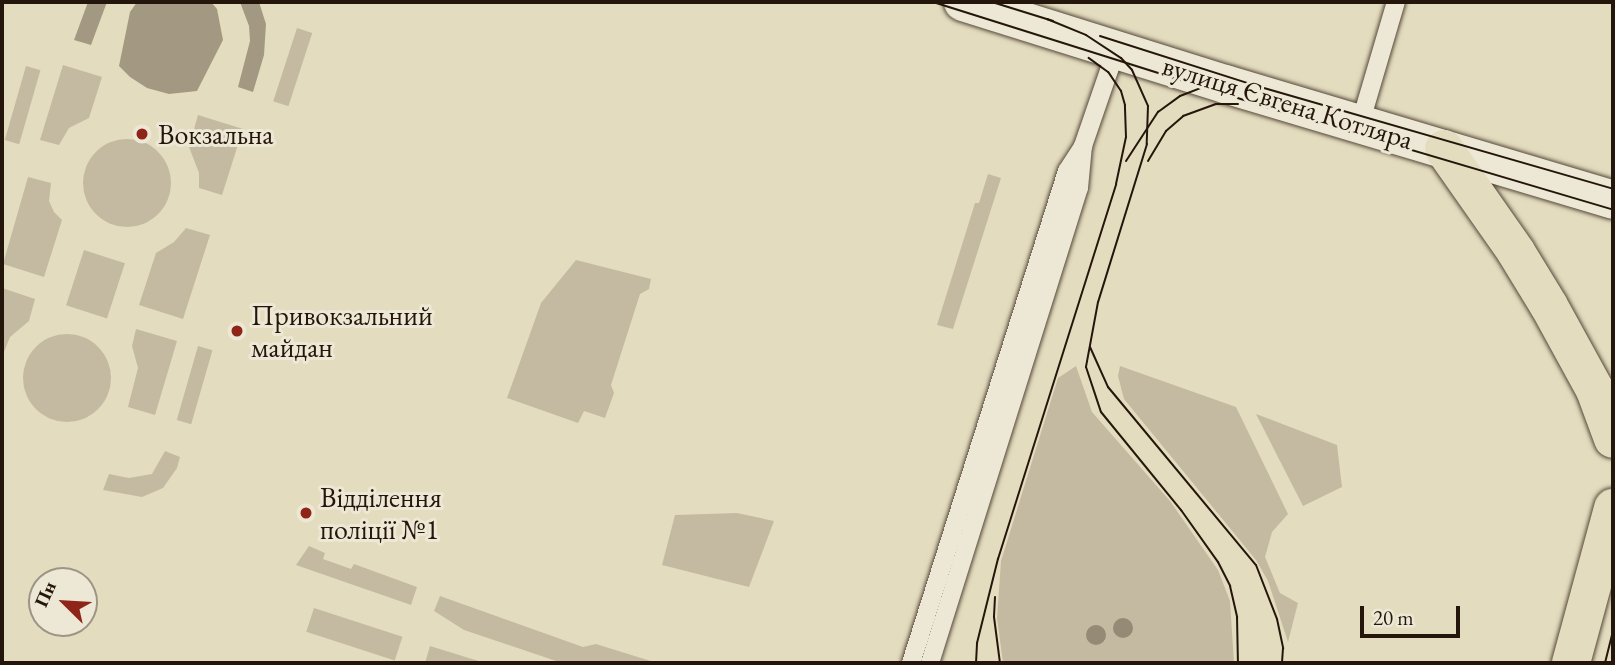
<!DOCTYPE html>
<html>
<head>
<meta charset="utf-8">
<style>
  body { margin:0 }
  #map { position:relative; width:1615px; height:665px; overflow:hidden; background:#e4dcbf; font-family:"EB Garamond",serif }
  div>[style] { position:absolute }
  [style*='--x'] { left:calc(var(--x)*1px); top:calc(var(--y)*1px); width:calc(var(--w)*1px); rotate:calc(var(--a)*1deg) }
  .green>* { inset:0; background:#c4baa1; transform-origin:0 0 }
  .round { border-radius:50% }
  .water>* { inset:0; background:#a39982 }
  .roads { filter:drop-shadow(0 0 2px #554839) drop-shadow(0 0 2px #554839) }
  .service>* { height:18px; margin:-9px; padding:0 9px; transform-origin:9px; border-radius:9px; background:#ede8d5 }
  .secondary>* { height:38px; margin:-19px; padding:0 19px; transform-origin:19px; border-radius:19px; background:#ede8d5 }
  .primary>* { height:38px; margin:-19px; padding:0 19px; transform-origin:19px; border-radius:19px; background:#e4dcbf }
  .tram>* { height:2px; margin:-1px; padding:0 1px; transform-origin:1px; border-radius:1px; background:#25160c }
  .trees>* { width:20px; height:20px; margin:-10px; border-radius:50%; background:#958a75 }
  .dots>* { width:19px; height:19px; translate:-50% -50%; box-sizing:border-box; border:4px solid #ede8d5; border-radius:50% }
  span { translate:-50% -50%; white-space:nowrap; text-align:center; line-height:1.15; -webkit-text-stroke:6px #ede8d5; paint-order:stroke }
  .street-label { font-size:28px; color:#25160c }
  .poi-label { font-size:28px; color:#25160c }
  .left { translate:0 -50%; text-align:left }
  .frame { position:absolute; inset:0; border:4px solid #25160c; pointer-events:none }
  .north { position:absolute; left:28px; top:567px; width:70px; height:70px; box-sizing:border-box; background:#ede8d5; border:2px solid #9d9485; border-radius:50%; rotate:294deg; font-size:19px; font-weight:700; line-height:28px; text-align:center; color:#25160c }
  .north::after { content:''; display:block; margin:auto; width:24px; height:32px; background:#8f2418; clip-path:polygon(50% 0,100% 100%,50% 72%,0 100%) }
  .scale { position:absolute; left:1360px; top:606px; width:100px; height:32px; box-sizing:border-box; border:4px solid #25160c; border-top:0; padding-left:9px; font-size:21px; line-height:24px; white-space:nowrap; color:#25160c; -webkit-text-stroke:5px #ede8d5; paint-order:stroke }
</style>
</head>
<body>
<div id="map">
  <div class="green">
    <div style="left:297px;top:28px;width:16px;height:77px;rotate:18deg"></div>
    <div style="clip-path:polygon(63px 65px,102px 77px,89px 118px,69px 128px,59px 145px,40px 140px)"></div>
    <div style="left:26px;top:66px;width:15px;height:77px;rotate:16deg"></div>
    <div style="clip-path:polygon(198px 115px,243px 129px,222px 195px,199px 188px,199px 173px,189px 147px)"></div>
    <div class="round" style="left:83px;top:139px;width:88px;height:88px"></div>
    <div style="clip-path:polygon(988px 174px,1001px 178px,953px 329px,937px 325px,975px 203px,979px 203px)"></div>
    <div style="clip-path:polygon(28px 177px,51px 183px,49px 201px,54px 212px,62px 220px,44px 277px,3px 264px)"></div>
    <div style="clip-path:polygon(186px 228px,210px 235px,183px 319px,139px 305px,156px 253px,174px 242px)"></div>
    <div style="left:84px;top:250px;width:43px;height:58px;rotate:18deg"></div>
    <div style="clip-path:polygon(576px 260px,651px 279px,649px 289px,640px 294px,611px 385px,614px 393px,605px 418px,584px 411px,578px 423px,507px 398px,541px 303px)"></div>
    <div style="clip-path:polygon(2px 288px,35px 299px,29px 321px,10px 337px,2px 357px)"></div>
    <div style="clip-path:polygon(136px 329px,177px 341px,155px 415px,128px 407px,138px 368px,132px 346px)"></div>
    <div class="round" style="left:23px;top:334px;width:88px;height:88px"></div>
    <div style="left:198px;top:346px;width:15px;height:77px;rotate:16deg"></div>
    <div style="clip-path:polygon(1076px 366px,1092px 412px,1170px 501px,1218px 570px,1230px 601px,1234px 663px,1003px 663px,997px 618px,1001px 561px,1058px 378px)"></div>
    <div style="clip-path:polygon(1120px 366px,1236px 407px,1288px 514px,1272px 532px,1265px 557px,1280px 593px,1298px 603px,1288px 642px,1268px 581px,1256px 560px,1124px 399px,1118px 376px)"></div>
    <div style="clip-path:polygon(1256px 414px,1337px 445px,1342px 487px,1303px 506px)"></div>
    <div style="clip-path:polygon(165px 451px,180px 457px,177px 468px,163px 488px,142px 497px,103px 490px,109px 474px,129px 478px,152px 474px)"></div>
    <div style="clip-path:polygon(737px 513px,774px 521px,749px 587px,662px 565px,675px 515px)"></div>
    <div style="clip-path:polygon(309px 546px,325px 553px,323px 559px,351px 569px,354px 564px,417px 587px,411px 605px,296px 565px)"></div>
    <div style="clip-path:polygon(440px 596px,583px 647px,596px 644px,654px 662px,562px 663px,464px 630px,434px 611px)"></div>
    <div style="left:314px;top:608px;width:93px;height:25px;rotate:18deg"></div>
    <div style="clip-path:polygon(430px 646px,485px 663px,425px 663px)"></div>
  </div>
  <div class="water">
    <div style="clip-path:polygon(88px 2px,107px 2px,91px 45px,74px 40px)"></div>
    <div style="clip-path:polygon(137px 2px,211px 2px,217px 9px,223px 40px,197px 91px,169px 94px,147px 88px,130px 77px,119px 66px,130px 12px)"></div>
    <div style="clip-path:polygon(240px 2px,259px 2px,266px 24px,264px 55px,253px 92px,238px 87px,250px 41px,249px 26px)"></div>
  </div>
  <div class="roads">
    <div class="service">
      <div style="--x:1360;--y:124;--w:127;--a:-73.6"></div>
      <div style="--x:911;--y:663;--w:516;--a:-72.41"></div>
      <div style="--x:1067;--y:171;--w:30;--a:-57"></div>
      <div style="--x:1083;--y:146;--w:102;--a:-71"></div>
      <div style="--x:930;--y:663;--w:498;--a:-72.6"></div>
      <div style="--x:1079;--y:188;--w:42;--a:-84.6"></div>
    </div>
    <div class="secondary">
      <div style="--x:963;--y:2;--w:275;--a:17.4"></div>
      <div style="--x:1225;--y:84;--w:405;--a:16.6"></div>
    </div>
    <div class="primary">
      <div style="--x:1444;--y:149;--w:126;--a:55"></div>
      <div style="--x:1516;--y:252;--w:63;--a:58.6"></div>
      <div style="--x:1549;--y:306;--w:96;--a:61.3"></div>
      <div style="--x:1595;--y:390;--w:52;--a:69.8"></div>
      <div style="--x:1571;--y:663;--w:161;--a:-74.8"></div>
    </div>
  </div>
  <div class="tram">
    <div style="--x:933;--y:2;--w:346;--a:17.5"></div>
    <div style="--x:1263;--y:106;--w:365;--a:16.5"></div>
    <div style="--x:992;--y:2;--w:64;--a:17.3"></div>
    <div style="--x:1047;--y:19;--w:42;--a:22.3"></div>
    <div style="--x:1086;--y:35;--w:42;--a:33.3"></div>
    <div style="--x:1121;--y:58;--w:16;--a:47"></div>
    <div style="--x:1132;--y:70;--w:39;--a:66"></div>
    <div style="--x:1148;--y:106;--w:38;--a:92"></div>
    <div style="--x:1147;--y:144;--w:165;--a:107.2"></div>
    <div style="--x:1098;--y:302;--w:66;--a:100.5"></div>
    <div style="--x:1086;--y:367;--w:47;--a:71.6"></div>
    <div style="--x:1101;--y:412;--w:127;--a:50.8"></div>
    <div style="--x:1181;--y:510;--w:64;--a:54.6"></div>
    <div style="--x:1218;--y:562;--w:27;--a:63"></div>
    <div style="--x:1230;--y:586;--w:32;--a:77"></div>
    <div style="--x:1237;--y:617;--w:46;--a:88.8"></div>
    <div style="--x:1100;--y:36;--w:165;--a:17.7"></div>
    <div style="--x:1257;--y:86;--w:371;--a:16.1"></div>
    <div style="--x:1126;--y:161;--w:59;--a:-56.9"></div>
    <div style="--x:1158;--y:112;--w:27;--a:-36"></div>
    <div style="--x:1180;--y:96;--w:26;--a:-21"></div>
    <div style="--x:1148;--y:161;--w:35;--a:-59"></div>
    <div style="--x:1166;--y:131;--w:23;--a:-41"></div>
    <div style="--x:1183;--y:116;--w:35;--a:-20"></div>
    <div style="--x:1216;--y:104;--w:22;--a:0"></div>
    <div style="--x:1090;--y:347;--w:44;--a:65.8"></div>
    <div style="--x:1108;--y:387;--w:231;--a:50.3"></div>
    <div style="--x:1256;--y:565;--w:58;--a:68.7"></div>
    <div style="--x:1277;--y:619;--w:30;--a:78"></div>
    <div style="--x:1283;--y:648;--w:15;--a:94"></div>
    <div style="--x:995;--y:597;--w:20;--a:93"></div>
    <div style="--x:994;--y:617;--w:46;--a:82.6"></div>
    <div style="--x:976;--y:663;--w:20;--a:-87"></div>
    <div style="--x:977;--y:643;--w:87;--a:-76"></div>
    <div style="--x:998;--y:559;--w:393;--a:-72.5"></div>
    <div style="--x:1116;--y:184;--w:48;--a:-78"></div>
    <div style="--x:1126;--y:137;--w:32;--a:-92"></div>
    <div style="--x:1125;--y:105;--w:15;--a:-106"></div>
    <div style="--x:1121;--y:91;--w:23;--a:-124"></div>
    <div style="--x:1108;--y:72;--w:24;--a:-144"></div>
    <div style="--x:1605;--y:663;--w:32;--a:-76"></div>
  </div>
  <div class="trees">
    <div style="left:1123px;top:628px"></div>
    <div style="left:1096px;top:635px"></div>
  </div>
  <div class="dots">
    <div style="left:142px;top:134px;background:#8f2418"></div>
    <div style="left:237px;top:331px;background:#8f2418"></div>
    <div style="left:306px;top:513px;background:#8f2418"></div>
  </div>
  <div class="street-label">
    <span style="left:1288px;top:102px;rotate:17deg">вулиця Євгена Котляра</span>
  </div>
  <div class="poi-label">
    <span class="left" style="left:158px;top:134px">Вокзальна</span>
    <span class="left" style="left:251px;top:331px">Привокзальний<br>майдан</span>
    <span class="left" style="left:320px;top:513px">Відділення<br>поліції №1</span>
  </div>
  <div class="frame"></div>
  <div class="north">Пн</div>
  <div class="scale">20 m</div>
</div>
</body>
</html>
